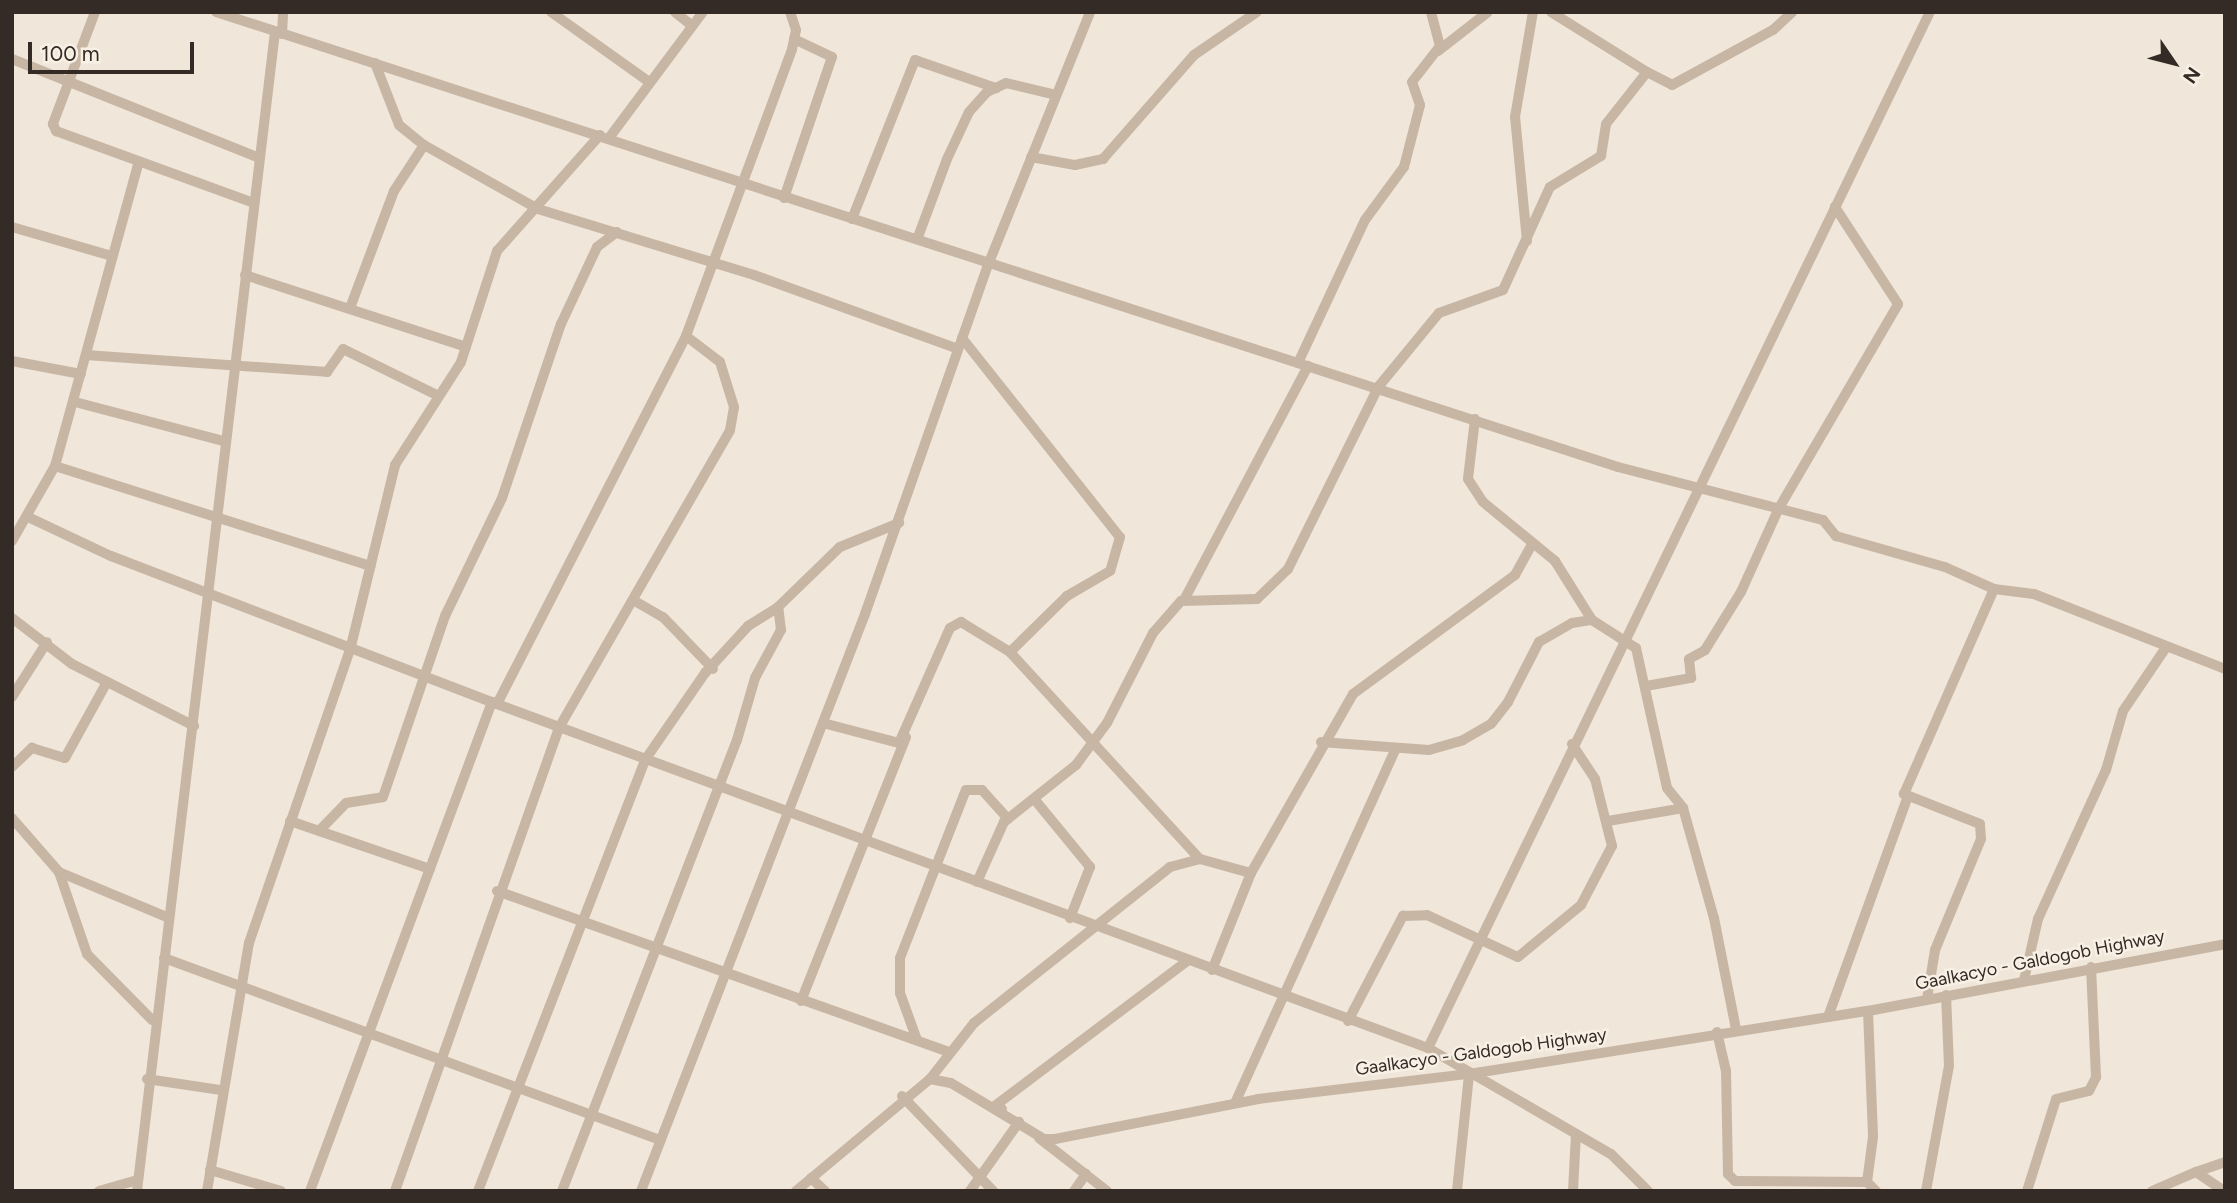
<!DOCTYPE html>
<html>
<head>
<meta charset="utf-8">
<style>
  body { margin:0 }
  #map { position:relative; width:2237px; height:1203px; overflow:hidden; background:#f0e6d9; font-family:Figtree,sans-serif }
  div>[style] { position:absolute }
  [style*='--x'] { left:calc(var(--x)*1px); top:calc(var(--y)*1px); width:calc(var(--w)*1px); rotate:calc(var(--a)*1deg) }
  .minor>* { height:10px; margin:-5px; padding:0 5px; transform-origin:5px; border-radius:5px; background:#c8b6a5 }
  span { translate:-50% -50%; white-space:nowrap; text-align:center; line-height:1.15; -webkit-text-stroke:5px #f8f0e5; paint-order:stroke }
  .street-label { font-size:18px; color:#342b26 }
  .frame { position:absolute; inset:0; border:14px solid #342b26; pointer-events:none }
  .north { position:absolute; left:2139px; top:28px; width:70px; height:70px; -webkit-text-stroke:5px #f8f0e5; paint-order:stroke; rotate:125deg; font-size:19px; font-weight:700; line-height:28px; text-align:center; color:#342b26 }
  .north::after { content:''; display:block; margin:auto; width:24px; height:32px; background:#342b26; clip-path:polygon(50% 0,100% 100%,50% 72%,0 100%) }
  .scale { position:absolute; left:28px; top:42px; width:166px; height:32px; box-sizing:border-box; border:4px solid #342b26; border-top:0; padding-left:9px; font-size:21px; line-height:24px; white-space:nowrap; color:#342b26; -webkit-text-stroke:5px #f8f0e5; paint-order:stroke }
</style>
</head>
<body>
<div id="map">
  <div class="minor">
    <div style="--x:95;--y:12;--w:120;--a:110.6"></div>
    <div style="--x:53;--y:124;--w:8;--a:67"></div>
    <div style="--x:56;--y:131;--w:211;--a:20"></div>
    <div style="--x:216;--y:12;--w:1474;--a:17.98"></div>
    <div style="--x:1618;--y:467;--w:212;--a:14.5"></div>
    <div style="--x:1823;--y:520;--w:21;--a:51"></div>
    <div style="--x:1836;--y:536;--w:113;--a:15.9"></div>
    <div style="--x:1945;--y:567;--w:54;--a:24.2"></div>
    <div style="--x:1994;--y:589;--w:40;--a:7.1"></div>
    <div style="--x:2034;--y:594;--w:205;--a:21.4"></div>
    <div style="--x:551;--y:12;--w:120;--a:35.5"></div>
    <div style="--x:675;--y:12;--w:22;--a:39"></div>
    <div style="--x:1551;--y:12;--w:113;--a:32"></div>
    <div style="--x:282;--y:34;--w:22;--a:-87"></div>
    <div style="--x:1438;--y:51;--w:63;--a:-38"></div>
    <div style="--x:12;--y:59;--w:267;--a:21.8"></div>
    <div style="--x:375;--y:63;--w:66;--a:68.8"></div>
    <div style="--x:399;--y:125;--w:32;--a:39"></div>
    <div style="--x:609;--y:138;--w:157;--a:-53.3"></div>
    <div style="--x:1031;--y:157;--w:45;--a:10.3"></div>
    <div style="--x:1075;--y:165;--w:29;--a:-12"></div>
    <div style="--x:1103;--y:159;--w:138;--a:-48.8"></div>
    <div style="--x:1194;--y:55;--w:76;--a:-34.3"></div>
    <div style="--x:784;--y:198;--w:149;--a:-71.2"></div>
    <div style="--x:832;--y:57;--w:42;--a:-154.7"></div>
    <div style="--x:852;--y:219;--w:171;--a:-68.4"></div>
    <div style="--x:915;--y:60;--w:86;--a:19.1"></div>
    <div style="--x:12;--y:227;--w:104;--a:16.2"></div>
    <div style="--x:918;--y:237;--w:83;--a:-69.6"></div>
    <div style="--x:947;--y:159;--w:52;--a:-64.9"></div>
    <div style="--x:969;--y:112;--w:27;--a:-48"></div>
    <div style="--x:987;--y:92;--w:21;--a:-25"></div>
    <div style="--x:1006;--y:83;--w:51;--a:13.5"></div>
    <div style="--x:1527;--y:241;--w:125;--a:-95.5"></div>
    <div style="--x:1515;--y:117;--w:107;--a:-80.3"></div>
    <div style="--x:245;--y:275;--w:232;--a:18"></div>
    <div style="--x:350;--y:308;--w:125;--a:-69.4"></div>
    <div style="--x:394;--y:191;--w:55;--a:-56.9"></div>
    <div style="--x:424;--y:145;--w:131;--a:29.3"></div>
    <div style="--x:538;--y:209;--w:226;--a:17"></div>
    <div style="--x:754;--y:275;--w:217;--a:19.9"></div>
    <div style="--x:962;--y:338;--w:254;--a:51.6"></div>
    <div style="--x:1120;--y:537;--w:35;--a:106"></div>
    <div style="--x:1110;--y:571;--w:50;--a:149.8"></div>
    <div style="--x:1067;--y:596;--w:80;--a:135.5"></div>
    <div style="--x:86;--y:355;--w:242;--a:4"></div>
    <div style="--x:327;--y:372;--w:28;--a:-55"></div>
    <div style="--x:343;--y:349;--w:105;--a:26.1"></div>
    <div style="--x:12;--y:361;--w:70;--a:10.7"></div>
    <div style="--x:1298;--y:363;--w:158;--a:-64.9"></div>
    <div style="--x:1365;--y:220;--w:66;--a:-53.7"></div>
    <div style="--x:1404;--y:167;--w:64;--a:-75.5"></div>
    <div style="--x:1420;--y:105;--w:24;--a:-109"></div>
    <div style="--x:1412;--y:82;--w:46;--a:-52.1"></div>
    <div style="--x:1440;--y:46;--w:35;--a:-105"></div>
    <div style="--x:75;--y:402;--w:154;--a:14.7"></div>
    <div style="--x:1475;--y:419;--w:60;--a:96.7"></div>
    <div style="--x:1468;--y:479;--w:27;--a:57"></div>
    <div style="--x:1483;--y:502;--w:93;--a:39.3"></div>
    <div style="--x:1555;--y:561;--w:70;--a:57.9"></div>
    <div style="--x:1592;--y:620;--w:52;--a:32.5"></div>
    <div style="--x:1636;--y:648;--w:143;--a:77.5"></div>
    <div style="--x:1667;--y:788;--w:26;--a:51"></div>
    <div style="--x:1683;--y:808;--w:114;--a:74.3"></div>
    <div style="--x:1714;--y:918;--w:113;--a:78.8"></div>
    <div style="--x:55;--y:466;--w:331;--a:17.6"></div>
    <div style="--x:28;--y:517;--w:92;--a:25.2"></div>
    <div style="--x:111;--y:556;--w:413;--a:21"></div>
    <div style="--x:497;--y:704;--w:993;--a:20.28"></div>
    <div style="--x:1428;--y:1048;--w:211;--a:30.1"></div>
    <div style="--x:1611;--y:1154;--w:52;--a:45"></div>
    <div style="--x:12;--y:541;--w:86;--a:-60.2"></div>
    <div style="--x:55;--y:466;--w:315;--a:-74.6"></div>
    <div style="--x:633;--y:600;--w:34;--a:30"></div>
    <div style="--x:663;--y:617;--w:72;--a:46.1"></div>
    <div style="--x:1184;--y:600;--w:265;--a:-62.1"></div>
    <div style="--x:12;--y:618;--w:76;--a:37.5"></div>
    <div style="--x:72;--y:664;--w:137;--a:26.9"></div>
    <div style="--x:1646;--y:686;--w:46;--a:-10.1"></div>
    <div style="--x:1691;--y:678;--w:19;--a:-96"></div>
    <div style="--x:1689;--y:659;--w:18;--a:-29"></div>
    <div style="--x:1705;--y:650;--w:68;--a:-58.2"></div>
    <div style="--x:1741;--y:592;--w:92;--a:-65.7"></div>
    <div style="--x:1779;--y:508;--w:236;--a:-59.7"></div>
    <div style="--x:1898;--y:304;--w:116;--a:-123"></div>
    <div style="--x:12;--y:697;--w:65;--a:-57.5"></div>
    <div style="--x:497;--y:704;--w:414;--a:-62.8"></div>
    <div style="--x:686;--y:336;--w:306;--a:-69.7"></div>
    <div style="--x:792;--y:49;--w:19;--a:-78"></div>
    <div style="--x:796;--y:30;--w:19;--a:-108"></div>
    <div style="--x:823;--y:723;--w:79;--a:14.7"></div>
    <div style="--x:899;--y:743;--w:126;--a:-66.1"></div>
    <div style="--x:950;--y:628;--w:13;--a:-29"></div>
    <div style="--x:961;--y:622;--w:57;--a:31.5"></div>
    <div style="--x:1010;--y:652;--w:281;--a:47.5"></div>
    <div style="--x:1321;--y:742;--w:108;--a:4.2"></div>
    <div style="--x:1429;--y:750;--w:35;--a:-16"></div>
    <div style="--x:1463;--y:740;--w:32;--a:-30"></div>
    <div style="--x:1491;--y:724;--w:28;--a:-52"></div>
    <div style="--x:1508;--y:702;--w:68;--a:-62.7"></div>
    <div style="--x:1539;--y:642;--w:38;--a:-30"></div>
    <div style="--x:1572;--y:623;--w:20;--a:-9"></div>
    <div style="--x:12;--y:767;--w:28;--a:-44"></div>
    <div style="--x:32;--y:748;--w:34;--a:17"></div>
    <div style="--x:65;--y:758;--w:87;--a:-61.1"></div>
    <div style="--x:1035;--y:800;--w:87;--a:50.6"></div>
    <div style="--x:1090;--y:867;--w:55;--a:111.4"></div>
    <div style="--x:12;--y:818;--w:72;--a:49"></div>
    <div style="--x:59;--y:872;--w:87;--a:71.1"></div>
    <div style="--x:87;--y:954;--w:93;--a:45.4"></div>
    <div style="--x:290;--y:821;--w:148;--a:18.9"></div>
    <div style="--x:1608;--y:821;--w:76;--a:-9.8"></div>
    <div style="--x:319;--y:831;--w:39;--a:-46"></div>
    <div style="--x:346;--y:803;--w:37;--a:-9"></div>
    <div style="--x:383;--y:797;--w:191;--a:-71.1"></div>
    <div style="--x:445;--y:616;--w:131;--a:-64.2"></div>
    <div style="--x:502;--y:498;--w:184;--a:-71.3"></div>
    <div style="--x:561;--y:324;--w:85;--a:-64.9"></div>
    <div style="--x:597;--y:247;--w:25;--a:-37"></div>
    <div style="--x:59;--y:872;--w:119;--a:22.7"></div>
    <div style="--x:977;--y:882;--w:66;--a:-65.8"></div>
    <div style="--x:1004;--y:822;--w:92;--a:-38.4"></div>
    <div style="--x:1076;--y:765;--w:52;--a:-53.6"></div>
    <div style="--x:1107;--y:723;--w:101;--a:-62.9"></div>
    <div style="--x:1153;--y:633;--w:43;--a:-48.8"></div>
    <div style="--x:1181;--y:601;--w:76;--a:-1.5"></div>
    <div style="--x:1257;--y:599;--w:43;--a:-44.1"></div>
    <div style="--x:1288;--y:569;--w:204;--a:-63.6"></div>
    <div style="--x:1379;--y:386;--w:94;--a:-50.6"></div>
    <div style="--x:1439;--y:313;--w:68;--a:-19.8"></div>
    <div style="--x:1503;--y:290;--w:113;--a:-65.5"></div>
    <div style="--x:1550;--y:187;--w:60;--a:-31.3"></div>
    <div style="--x:1601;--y:156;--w:32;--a:-81"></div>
    <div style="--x:1606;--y:124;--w:66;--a:-51.7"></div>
    <div style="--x:1647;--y:72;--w:28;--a:27"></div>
    <div style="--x:1672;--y:85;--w:115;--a:-28.6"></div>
    <div style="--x:1773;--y:30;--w:26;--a:-43"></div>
    <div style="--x:497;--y:891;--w:479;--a:19.6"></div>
    <div style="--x:164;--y:958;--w:528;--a:20.15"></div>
    <div style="--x:1212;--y:970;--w:105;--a:-68.1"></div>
    <div style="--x:2024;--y:980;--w:63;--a:-77.1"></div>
    <div style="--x:2038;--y:919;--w:164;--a:-65.5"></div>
    <div style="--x:2106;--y:770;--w:61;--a:-73.9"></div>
    <div style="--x:2123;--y:711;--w:78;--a:-55.9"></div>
    <div style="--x:1927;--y:999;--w:50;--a:-80.7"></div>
    <div style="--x:1935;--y:950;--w:120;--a:-67.5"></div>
    <div style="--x:1981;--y:839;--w:15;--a:-94"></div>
    <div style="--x:1980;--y:824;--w:82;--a:-158.5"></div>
    <div style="--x:1904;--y:794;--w:224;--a:-66.3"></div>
    <div style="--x:801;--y:1001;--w:284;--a:-68.3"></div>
    <div style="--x:1868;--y:1011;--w:126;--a:87.7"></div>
    <div style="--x:1873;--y:1137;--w:45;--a:97.6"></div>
    <div style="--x:1867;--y:1182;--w:13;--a:45"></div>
    <div style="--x:1828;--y:1017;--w:235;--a:-70.1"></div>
    <div style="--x:1348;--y:1021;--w:119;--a:-62.4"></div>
    <div style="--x:1403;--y:916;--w:24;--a:-2"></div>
    <div style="--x:1427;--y:915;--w:100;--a:24.8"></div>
    <div style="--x:1518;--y:957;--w:82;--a:-39.5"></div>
    <div style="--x:1581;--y:905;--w:67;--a:-62.3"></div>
    <div style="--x:1612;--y:846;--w:69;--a:-104.2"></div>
    <div style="--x:1595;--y:779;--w:42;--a:-123.3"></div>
    <div style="--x:1717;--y:1032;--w:39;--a:77"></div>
    <div style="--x:1726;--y:1070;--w:104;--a:88.9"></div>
    <div style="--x:1728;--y:1174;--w:10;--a:45"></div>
    <div style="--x:1735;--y:1181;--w:132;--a:0.4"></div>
    <div style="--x:917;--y:1040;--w:50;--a:-109.9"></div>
    <div style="--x:900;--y:993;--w:35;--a:-90"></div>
    <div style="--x:900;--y:958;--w:180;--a:-68.6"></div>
    <div style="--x:966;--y:790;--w:16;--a:0"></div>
    <div style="--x:982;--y:790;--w:38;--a:48"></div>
    <div style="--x:1428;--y:1048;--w:1151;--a:-64.15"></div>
    <div style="--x:147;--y:1079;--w:75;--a:8.5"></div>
    <div style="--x:930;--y:1079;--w:71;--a:-51.8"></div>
    <div style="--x:974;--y:1023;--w:251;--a:-38.5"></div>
    <div style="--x:1170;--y:867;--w:31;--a:-15"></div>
    <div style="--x:1200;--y:859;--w:53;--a:15.4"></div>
    <div style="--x:1251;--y:873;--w:206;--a:-60.3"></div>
    <div style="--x:1353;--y:694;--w:201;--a:-36.3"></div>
    <div style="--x:1515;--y:575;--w:33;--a:-61"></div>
    <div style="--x:902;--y:1096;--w:132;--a:46.2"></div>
    <div style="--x:1235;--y:1103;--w:388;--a:-65.6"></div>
    <div style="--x:1002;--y:1109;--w:7;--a:-146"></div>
    <div style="--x:996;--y:1105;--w:239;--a:-37"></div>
    <div style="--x:1039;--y:1138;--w:86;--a:37.9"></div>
    <div style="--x:210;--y:1170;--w:74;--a:16.5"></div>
    <div style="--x:2196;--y:1172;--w:31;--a:-19"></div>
    <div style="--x:811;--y:1178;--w:19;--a:43"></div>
    <div style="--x:99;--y:1191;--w:40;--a:-16"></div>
    <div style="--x:137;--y:1191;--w:1167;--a:-83.21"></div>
    <div style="--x:207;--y:1191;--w:252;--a:-80.4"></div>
    <div style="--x:249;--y:943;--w:314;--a:-71"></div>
    <div style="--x:351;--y:646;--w:186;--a:-76.3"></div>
    <div style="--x:395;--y:465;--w:122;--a:-57.3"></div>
    <div style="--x:461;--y:362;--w:117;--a:-72"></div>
    <div style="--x:497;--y:251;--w:155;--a:-48.4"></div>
    <div style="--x:310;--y:1191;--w:522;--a:-69.59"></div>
    <div style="--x:395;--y:1191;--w:493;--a:-70.5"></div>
    <div style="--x:560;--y:726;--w:341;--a:-60.1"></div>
    <div style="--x:730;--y:430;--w:23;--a:-80"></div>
    <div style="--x:734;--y:407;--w:47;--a:-107.3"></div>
    <div style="--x:720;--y:362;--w:43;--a:-142.6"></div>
    <div style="--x:478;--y:1191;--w:462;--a:-68.8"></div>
    <div style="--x:645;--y:760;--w:106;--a:-55.4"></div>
    <div style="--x:705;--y:673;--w:64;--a:-47.5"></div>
    <div style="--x:748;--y:626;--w:36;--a:-32"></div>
    <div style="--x:778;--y:607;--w:86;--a:-44.1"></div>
    <div style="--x:840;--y:547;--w:64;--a:-22.1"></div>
    <div style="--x:562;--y:1191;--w:484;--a:-68.8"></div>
    <div style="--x:737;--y:740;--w:65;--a:-73.8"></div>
    <div style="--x:755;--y:678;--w:55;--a:-61.6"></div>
    <div style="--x:781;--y:630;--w:23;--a:-97"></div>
    <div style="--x:641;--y:1191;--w:619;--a:-68.78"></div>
    <div style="--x:865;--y:614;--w:375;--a:-70.6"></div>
    <div style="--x:990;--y:260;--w:267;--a:-68"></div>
    <div style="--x:796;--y:1191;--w:175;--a:-39.9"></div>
    <div style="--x:930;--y:1079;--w:21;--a:11"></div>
    <div style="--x:951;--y:1083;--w:109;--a:31.1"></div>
    <div style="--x:1044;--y:1139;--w:11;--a:0"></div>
    <div style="--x:1055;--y:1139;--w:207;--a:-11.1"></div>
    <div style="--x:1258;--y:1099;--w:212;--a:-6.8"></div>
    <div style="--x:1469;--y:1074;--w:404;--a:-9"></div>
    <div style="--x:1868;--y:1011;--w:363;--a:-10.6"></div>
    <div style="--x:970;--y:1191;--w:85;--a:-54.6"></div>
    <div style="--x:1074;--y:1191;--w:21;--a:-55"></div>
    <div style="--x:1457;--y:1191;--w:118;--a:-84.1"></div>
    <div style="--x:1573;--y:1191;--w:57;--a:-87"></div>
    <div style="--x:1926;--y:1191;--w:127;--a:-79.6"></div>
    <div style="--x:1949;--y:1066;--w:71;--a:-92.4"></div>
    <div style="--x:2027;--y:1191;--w:96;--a:-72.5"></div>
    <div style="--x:2056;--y:1099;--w:34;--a:-14"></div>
    <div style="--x:2089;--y:1091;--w:16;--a:-63"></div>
    <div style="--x:2096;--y:1077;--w:110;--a:-92.6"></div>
    <div style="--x:2152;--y:1191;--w:48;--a:-23.4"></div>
    <div style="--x:2196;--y:1172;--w:34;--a:34"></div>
  </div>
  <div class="street-label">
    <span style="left:2040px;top:960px;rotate:-11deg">Gaalkacyo - Galdogob Highway</span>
    <span style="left:1481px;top:1052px;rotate:-8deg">Gaalkacyo - Galdogob Highway</span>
  </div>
  <div class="frame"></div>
  <div class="north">N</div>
  <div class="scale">100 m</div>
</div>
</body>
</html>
